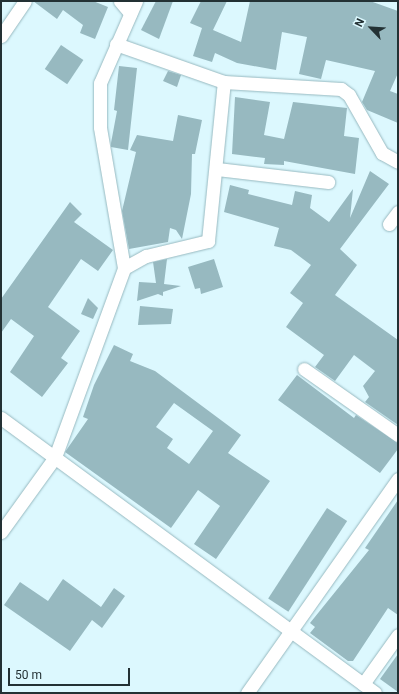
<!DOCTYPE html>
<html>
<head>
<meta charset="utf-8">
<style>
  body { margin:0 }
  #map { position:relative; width:399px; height:694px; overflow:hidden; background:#dcf8fe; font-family:Roboto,sans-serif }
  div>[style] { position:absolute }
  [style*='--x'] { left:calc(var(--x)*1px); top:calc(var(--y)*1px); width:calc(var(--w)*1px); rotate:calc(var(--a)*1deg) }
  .building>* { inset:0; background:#97b9c0; transform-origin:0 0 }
  .roads { filter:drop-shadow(0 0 1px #97b9c0) drop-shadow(0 0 1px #97b9c0) }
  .minor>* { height:13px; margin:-6.5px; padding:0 6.5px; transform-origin:6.5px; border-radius:6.5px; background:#fff }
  span { translate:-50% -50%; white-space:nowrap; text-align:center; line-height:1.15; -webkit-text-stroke:3px #dcf8fe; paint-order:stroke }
  .frame { position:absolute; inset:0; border:2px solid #233134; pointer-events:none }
  .north { position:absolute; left:351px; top:8px; width:40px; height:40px; -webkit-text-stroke:3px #dcf8fe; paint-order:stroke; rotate:295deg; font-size:11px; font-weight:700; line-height:16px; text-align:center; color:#233134 }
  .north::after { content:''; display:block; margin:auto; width:14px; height:18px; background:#233134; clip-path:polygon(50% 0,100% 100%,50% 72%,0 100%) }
  .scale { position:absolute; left:8px; top:668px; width:122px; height:18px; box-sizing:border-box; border:2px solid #233134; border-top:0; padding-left:5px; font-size:12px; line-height:14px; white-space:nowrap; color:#233134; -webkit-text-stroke:3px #dcf8fe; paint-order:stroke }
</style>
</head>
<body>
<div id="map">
  <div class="building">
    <div style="clip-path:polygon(33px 1px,93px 1px,108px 7px,95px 39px,80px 33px,83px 25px,63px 10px,57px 19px)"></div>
    <div style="clip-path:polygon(156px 1px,173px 1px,159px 39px,141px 30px)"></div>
    <div style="clip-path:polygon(201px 1px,227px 1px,213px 30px,241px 42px,250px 1px,370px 1px,398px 11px,398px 73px,390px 91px,398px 94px,398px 123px,367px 110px,362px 102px,375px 71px,326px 60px,321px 79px,299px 74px,307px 37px,282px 32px,276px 70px,237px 63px,215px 53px,212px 62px,193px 56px,202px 28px,190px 23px)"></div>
    <div style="left:61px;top:45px;width:27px;height:29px;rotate:34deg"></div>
    <div style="clip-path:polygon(119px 66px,137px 68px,128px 150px,111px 147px,111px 143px,117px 111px,114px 110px)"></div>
    <div style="clip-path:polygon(168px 71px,181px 75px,177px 87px,163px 81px)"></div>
    <div style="clip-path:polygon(235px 97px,270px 102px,264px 135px,284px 139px,293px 102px,347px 108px,344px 136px,359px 138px,355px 174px,284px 161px,284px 165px,264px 164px,265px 158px,232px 154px)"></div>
    <div style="clip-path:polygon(178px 115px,202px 120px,195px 154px,192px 154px,191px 194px,182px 239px,176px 230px,170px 228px,168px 242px,129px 249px,122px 211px,136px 152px,130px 150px,137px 135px,173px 141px)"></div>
    <div style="clip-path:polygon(370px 171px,389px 184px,340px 249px,357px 265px,335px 295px,398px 340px,398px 425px,365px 402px,369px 397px,363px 386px,375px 371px,354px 355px,335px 381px,315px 367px,324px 355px,286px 327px,303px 303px,290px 293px,311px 265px,291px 250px,274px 246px,279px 228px,224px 212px,230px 185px,249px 190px,248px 194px,292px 205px,295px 191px,312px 195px,310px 208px,329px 222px,353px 189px,350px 218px)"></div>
    <div style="clip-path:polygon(70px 202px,82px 214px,74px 222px,113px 250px,98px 271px,81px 259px,48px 307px,80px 331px,61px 358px,68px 363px,42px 397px,10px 372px,34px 336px,11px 319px,1px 333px,1px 299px)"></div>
    <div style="clip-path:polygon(167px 259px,164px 284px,181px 286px,163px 292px,163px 296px,158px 294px,137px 301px,139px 282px,156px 283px,153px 262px)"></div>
    <div style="clip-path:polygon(214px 259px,223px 287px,201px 294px,200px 288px,195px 289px,188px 267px)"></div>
    <div style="clip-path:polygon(88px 298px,98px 308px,93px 319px,81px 314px)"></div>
    <div style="clip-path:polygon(140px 306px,173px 309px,171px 324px,138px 325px)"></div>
    <div style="clip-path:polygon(evenodd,114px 345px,133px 354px,130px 361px,155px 371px,241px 435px,228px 453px,270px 481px,216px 559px,194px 544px,220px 506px,198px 490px,171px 528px,65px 452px,88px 419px,83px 417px,94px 385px,114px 345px,174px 403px,213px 431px,189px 464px,167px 448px,173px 439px,156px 427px,174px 403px)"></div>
    <div style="clip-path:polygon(297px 375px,354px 418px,356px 415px,398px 443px,398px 449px,380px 473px,278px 400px)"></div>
    <div style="clip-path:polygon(398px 500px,398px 615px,388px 608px,353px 661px,348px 661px,310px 633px,315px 627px,310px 623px,369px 550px,365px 548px)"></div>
    <div style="left:327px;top:508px;width:24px;height:108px;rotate:33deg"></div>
    <div style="clip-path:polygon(63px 579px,101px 607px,114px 588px,125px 596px,102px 628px,92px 620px,70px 651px,4px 605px,20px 582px,48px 601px)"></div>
    <div style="clip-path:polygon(398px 654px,398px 692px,380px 679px)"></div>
  </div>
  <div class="roads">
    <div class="minor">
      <div style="--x:120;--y:1;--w:16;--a:50"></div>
      <div style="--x:1;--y:36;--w:42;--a:-55.6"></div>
      <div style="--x:116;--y:44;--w:114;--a:19.4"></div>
      <div style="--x:224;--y:82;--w:117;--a:3.4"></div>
      <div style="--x:341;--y:89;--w:10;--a:37"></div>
      <div style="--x:349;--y:95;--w:67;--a:60.4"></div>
      <div style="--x:382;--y:153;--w:18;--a:29"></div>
      <div style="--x:217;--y:169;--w:112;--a:6.7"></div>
      <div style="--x:389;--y:224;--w:15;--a:-53"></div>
      <div style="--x:124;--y:268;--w:25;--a:-29"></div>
      <div style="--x:146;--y:256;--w:64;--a:-13.6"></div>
      <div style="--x:208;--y:241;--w:160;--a:-84.3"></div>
      <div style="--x:304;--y:369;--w:115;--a:35.1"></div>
      <div style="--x:1;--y:418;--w:464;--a:36.3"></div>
      <div style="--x:1;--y:532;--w:92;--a:-54.2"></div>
      <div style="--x:55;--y:457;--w:201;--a:-69.9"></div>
      <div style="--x:124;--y:268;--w:143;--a:-99.7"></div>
      <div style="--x:100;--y:127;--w:44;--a:-90"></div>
      <div style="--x:100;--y:83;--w:90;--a:-66.3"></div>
      <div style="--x:363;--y:684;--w:60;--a:-54.5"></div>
      <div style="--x:247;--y:693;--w:262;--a:-54.8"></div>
    </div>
  </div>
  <div class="frame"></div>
  <div class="north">N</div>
  <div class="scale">50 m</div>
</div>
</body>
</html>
